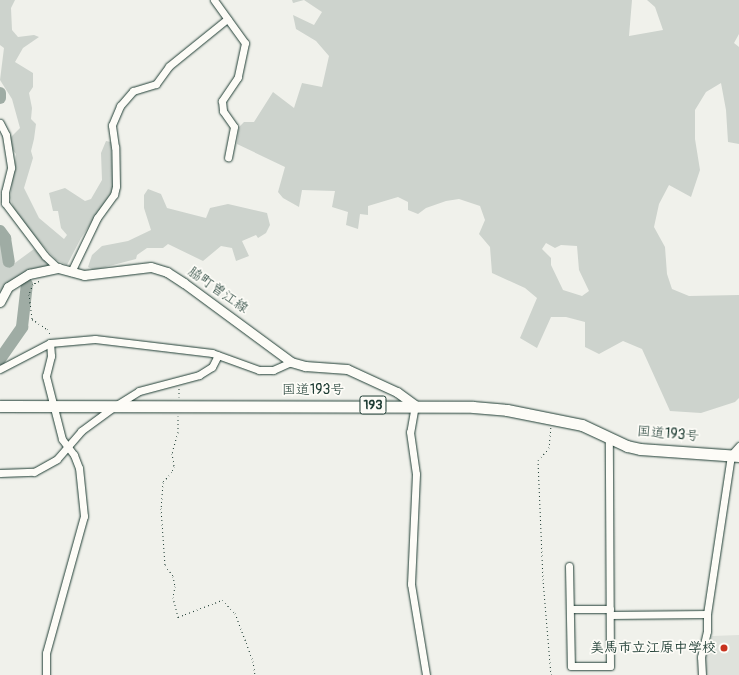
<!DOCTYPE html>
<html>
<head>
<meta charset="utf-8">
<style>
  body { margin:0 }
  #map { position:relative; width:739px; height:675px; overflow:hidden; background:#f0f1eb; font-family:Pangolin,"Klee One",sans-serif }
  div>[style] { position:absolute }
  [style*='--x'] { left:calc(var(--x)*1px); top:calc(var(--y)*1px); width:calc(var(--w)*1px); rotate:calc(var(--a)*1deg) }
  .built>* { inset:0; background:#dfe2dc }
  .green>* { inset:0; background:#cdd3cd }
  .river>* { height:12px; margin:-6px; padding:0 6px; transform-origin:6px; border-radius:6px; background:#9faca4 }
  .path>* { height:1px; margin-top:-0.5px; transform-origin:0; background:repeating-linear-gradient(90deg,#1f3d34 0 1px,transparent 0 4px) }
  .roads { filter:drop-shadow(0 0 1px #1f3d34) drop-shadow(0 0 1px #1f3d34) }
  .minor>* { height:7px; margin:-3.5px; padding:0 3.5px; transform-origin:3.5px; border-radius:3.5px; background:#fdfcf7 }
  .major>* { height:9px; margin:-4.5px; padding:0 4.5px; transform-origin:4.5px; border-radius:4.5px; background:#fdfcf7 }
  .highway>* { height:11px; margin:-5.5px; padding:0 5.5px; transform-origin:5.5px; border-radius:5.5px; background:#fdfcf7 }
  .dots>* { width:11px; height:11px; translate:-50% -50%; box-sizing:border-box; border:2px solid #fdfcf7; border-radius:50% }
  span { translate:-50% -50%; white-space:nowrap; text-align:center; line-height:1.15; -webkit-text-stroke:3.5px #fdfcf7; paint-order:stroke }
  .shield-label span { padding:1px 3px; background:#fdfcf7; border:1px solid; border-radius:3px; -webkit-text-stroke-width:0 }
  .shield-label { font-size:13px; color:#1f3d34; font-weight:700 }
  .street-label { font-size:14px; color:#1f3d34 }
  .poi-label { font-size:14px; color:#1f3d34; font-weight:700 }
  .right { translate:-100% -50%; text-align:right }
</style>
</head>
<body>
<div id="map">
  <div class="built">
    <div style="clip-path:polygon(739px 635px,739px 675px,705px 675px,705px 660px,712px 636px)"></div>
  </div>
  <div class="green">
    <div style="clip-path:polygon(0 0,15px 0,11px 8px,12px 30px,18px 37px,34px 35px,39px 37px,23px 48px,15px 62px,33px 73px,33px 87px,29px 93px,32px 108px,31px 119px,36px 124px,34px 139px,31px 151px,33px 158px,24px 188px,39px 218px,64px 239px,67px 235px,61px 228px,58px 211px,53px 211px,49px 193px,65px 188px,85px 201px,91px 199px,102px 180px,101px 153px,106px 141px,111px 142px,113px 190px,81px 238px,67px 265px,56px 260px,27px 228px,15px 212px,10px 198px,16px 154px,11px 148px,10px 138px,20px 128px,12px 99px,0 80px,4px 48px,0 45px)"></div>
    <div style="clip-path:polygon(evenodd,292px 0,632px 0,629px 36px,663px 30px,655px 7px,647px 0,739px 0,739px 34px,734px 43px,739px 47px,739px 144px,728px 142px,726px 110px,721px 83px,706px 92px,695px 110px,695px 139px,700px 170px,691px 197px,669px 185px,659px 204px,654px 227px,665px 247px,667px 274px,672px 289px,689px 296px,739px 295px,739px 398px,735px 402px,701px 413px,670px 411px,642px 349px,623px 341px,599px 354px,585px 347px,585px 322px,566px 317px,551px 317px,537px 348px,520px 338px,537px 298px,525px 288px,492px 273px,490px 247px,479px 234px,485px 220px,480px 206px,459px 199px,446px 201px,426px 208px,418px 214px,408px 210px,408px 202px,398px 197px,368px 206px,368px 215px,360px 214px,358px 229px,346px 225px,348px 212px,332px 207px,335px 191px,302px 190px,299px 207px,283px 198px,278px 192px,285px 167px,237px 144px,239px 127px,244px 122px,254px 122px,273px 92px,294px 108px,302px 83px,322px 87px,329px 56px,316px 41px,296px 29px,293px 15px,314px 25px,322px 12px,304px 0,293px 3px,292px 0,546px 243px,555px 248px,561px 245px,577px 246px,579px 270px,589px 291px,582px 296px,563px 290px,551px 265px,551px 258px,542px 249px,546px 243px)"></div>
    <div style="clip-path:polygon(148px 189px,161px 194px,167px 208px,206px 218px,210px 208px,228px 204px,267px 213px,270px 225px,266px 233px,258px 238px,256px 235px,242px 241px,249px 256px,236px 261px,232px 248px,221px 246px,203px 261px,168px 244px,163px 248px,147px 248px,137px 255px,136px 259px,94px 270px,88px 267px,92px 255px,102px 246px,128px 241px,151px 230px,144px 208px,144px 195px)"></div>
    <div style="clip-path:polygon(0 237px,8px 268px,34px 249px,50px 265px,27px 270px,0 293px)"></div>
  </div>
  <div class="river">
    <div style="--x:0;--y:93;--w:5;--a:90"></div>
    <div style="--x:0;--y:231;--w:9;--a:54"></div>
    <div style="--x:5;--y:238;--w:24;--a:81"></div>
    <div style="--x:0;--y:359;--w:39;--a:-55"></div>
    <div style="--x:22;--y:327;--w:43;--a:-83.4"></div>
  </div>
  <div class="path">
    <div style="--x:39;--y:281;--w:7;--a:153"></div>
    <div style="--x:33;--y:284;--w:11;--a:112"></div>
    <div style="--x:29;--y:294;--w:25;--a:83"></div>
    <div style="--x:32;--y:319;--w:18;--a:34"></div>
    <div style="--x:47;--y:329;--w:7;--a:56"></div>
    <div style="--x:179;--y:397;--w:9;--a:-90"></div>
    <div style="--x:178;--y:416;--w:16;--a:90"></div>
    <div style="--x:178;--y:432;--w:22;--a:106"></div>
    <div style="--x:172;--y:453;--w:13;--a:81"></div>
    <div style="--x:174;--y:466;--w:6;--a:108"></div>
    <div style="--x:172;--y:472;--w:13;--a:132"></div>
    <div style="--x:163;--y:482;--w:26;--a:94"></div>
    <div style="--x:161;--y:508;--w:57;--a:86"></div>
    <div style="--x:165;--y:565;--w:14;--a:54"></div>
    <div style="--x:173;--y:576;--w:10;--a:79"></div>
    <div style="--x:175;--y:586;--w:11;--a:100"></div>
    <div style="--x:173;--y:597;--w:21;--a:76"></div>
    <div style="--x:178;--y:617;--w:47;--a:-21.1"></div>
    <div style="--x:222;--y:600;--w:18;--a:45"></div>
    <div style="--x:235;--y:613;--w:51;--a:69.4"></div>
    <div style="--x:253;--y:661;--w:14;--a:82"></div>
    <div style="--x:551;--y:675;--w:95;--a:-94.8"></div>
    <div style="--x:543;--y:580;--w:120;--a:-92.4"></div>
    <div style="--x:538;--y:460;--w:16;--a:-47"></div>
    <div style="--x:549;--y:448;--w:21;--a:-85"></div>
  </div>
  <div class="roads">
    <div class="minor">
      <div style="--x:214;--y:0;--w:53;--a:54.2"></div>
      <div style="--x:245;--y:43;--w:35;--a:102"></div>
      <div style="--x:238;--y:77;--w:29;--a:124"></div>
      <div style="--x:222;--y:101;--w:10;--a:84"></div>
      <div style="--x:223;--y:111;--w:19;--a:55"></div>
      <div style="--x:234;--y:127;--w:31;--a:101"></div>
      <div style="--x:0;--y:123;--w:13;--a:63"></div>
      <div style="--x:6;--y:135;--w:33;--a:81"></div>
      <div style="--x:11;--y:168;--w:25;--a:104"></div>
      <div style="--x:5;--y:192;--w:11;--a:90"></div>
      <div style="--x:5;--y:203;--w:66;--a:53"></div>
      <div style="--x:45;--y:256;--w:18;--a:43"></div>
      <div style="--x:71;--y:272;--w:60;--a:-64.3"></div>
      <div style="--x:97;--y:218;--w:29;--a:-54"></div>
      <div style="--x:114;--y:195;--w:9;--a:-77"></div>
      <div style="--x:116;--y:186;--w:39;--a:-91"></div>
      <div style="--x:115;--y:147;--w:22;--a:-98"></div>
      <div style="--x:112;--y:125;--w:21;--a:-67"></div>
      <div style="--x:120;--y:106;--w:20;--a:-49"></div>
      <div style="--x:133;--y:91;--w:24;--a:-17"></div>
      <div style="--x:156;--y:84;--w:22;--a:-54"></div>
      <div style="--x:169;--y:66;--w:75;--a:-39"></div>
      <div style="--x:0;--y:369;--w:56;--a:-27.5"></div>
      <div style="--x:50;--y:343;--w:45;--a:-5.1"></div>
      <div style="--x:95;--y:339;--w:118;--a:6.8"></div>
      <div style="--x:212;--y:353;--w:50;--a:19.9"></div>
      <div style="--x:259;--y:370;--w:14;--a:0"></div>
      <div style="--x:273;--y:370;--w:20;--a:-24"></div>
      <div style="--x:415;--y:405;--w:27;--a:100"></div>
      <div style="--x:410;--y:432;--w:42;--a:81.9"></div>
      <div style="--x:416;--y:474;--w:110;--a:92.6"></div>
      <div style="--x:411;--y:584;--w:92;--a:80.6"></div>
      <div style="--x:0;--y:473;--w:34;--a:-2"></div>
      <div style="--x:34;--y:472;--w:26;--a:-29"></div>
      <div style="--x:57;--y:459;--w:37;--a:-49"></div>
      <div style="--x:81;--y:431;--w:42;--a:-36.3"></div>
      <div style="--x:115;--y:406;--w:28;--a:-32"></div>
      <div style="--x:139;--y:391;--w:62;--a:-14.9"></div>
      <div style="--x:199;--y:375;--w:15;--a:-32"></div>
      <div style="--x:212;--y:367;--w:13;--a:-63"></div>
      <div style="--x:569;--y:566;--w:100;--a:88.9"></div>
      <div style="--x:571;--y:666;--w:39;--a:0"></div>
      <div style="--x:610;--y:666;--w:229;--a:-90.3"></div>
      <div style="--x:570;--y:609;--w:40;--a:0"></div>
      <div style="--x:610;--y:615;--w:97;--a:-0.6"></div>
      <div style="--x:46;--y:675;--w:22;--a:-90"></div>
      <div style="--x:46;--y:653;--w:142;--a:-74.5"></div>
      <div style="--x:84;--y:516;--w:48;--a:-95.9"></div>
      <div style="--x:79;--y:468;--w:14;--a:-111"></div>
      <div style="--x:74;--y:455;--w:20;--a:-127"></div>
      <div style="--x:62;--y:439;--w:65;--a:-104.3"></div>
      <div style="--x:46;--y:376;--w:21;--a:-76"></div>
      <div style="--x:51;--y:356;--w:13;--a:-94"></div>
      <div style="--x:702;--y:675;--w:18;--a:-93"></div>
      <div style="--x:701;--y:657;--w:27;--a:-77"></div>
      <div style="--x:707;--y:631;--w:17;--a:-90"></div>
      <div style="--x:707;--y:614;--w:161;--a:-81.4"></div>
      <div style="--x:731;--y:455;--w:12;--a:-48"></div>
    </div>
    <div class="major">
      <div style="--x:0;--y:302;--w:17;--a:-62"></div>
      <div style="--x:8;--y:287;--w:25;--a:-32"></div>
      <div style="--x:29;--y:274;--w:30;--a:-12"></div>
      <div style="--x:58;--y:268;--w:27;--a:15"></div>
      <div style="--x:84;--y:275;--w:67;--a:-6.8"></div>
      <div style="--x:151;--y:267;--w:17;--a:17"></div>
      <div style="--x:167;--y:272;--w:20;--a:33"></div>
      <div style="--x:184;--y:283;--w:133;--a:36.4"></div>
      <div style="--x:291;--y:362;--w:15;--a:16"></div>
      <div style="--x:305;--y:366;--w:42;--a:4.1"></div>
      <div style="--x:347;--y:369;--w:55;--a:24.7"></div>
      <div style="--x:397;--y:392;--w:22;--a:36"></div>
    </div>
    <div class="highway">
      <div style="--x:0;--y:406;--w:473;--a:0.1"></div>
      <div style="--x:473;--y:407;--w:34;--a:5"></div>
      <div style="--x:507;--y:410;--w:76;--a:11.3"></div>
      <div style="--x:582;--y:425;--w:50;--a:25"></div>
      <div style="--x:627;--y:446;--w:13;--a:13"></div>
      <div style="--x:640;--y:449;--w:99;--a:4"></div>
    </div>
  </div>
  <div class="dots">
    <div style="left:724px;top:648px;background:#c8321e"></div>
  </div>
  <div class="shield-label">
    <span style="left:373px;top:405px">193</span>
  </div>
  <div class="street-label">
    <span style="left:218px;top:290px;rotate:35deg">脇町曽江線</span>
    <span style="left:313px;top:390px">国道193号</span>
    <span style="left:668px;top:434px;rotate:5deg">国道193号</span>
  </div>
  <div class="poi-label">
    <span class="right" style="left:716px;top:648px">美馬市立江原中学校</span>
  </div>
</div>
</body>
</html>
